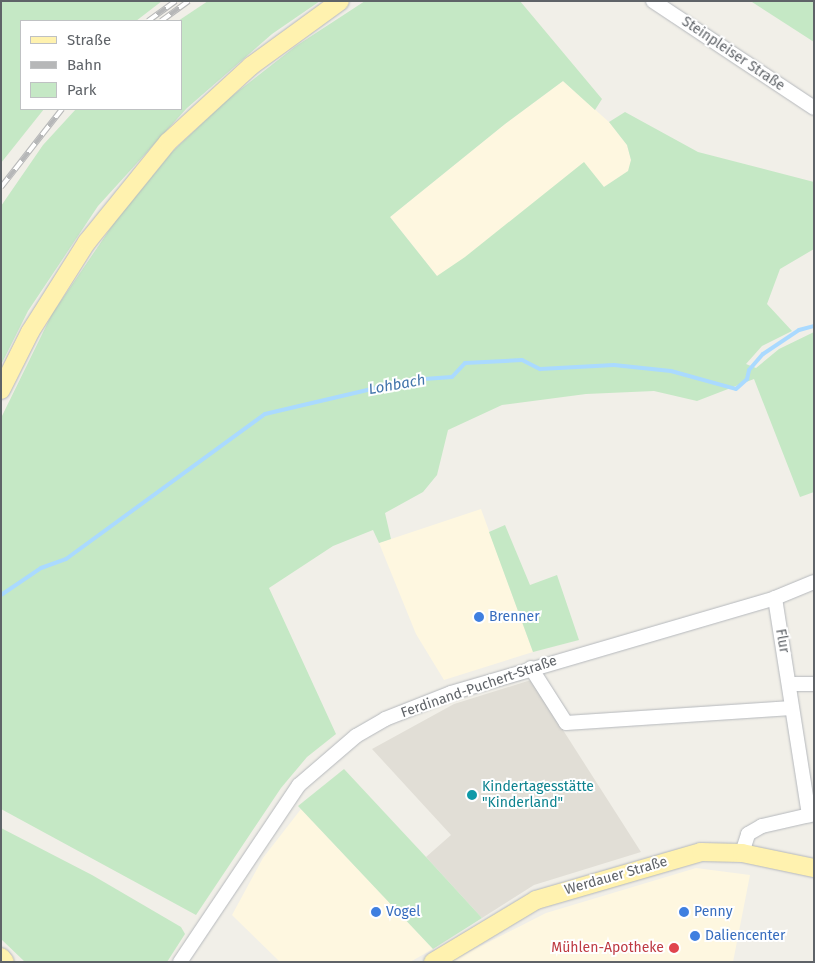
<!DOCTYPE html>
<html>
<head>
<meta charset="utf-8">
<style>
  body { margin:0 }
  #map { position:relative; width:815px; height:963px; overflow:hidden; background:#f1efe8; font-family:"Fira Sans",sans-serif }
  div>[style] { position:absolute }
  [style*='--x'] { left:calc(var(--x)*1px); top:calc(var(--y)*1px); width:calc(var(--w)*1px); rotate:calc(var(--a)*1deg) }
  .commercial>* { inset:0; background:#fef7e0 }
  .education>* { inset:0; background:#e1ded6 }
  .green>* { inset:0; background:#c5e8c5 }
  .stream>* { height:4px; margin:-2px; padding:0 2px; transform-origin:2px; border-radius:2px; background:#aadaff }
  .roads { filter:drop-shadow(0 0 1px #b5b8bc) drop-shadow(0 0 1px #b5b8bc) }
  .minor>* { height:14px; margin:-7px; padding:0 7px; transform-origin:7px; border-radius:7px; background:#fff }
  .major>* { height:18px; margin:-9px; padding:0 9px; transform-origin:9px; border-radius:9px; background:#fff2af }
  .rail>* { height:5.5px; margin-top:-2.75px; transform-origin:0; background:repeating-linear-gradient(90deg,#fff 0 11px,#b6b7b8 0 22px); box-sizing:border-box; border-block:1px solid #b6b7b8 }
  .dots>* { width:14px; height:14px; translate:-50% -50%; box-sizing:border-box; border:2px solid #fff; border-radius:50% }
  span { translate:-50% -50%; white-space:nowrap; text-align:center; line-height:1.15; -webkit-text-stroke:4px #fff; paint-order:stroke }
  .street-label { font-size:14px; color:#5f6368 }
  .shop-label { font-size:14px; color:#366cbe }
  .left { translate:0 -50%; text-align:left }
  .culture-label { font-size:14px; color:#0d838f }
  .health-label { font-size:14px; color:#be3a42 }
  .right { translate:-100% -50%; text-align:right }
  .water-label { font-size:15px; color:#4174aa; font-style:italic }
  .frame { position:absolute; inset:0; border:2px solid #5f6368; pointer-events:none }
  .legend { position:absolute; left:20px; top:20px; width:162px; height:90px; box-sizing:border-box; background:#fff; border:1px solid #bfc1c3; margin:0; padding:6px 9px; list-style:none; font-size:15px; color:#5f6368 }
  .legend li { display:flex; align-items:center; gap:10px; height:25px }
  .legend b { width:25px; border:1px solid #bfc1c3 }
</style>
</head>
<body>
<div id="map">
  <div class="commercial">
    <div style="clip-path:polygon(563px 81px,609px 122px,627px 145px,631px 160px,629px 171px,580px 202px,437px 276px,390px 217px,505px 124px)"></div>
    <div style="clip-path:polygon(481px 509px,533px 652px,444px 680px,416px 634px,379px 543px)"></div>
    <div style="clip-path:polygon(301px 809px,433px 949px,410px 962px,280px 962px,232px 915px,263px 858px)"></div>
    <div style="clip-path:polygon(696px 868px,750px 875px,733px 962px,449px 962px,546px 913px)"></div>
  </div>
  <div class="education">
    <div style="clip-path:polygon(531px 680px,641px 852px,534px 885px,482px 918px,426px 857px,451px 835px,372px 749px,454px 704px)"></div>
  </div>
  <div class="green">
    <div style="clip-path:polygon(1px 1px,162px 1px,136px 21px,21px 21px,21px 109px,44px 109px,1px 163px)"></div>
    <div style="clip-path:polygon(208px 1px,320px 1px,272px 34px,187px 108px,98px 206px,28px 311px,1px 365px,1px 206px,43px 145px,76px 109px,181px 109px,181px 21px,178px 21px)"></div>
    <div style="clip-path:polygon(365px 1px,520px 1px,602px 99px,595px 110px,563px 81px,505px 124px,390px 217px,437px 276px,465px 257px,584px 162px,604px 187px,628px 171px,631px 160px,627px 145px,609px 122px,625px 112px,698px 152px,814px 182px,814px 249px,780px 269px,767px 304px,792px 331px,762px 346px,746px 364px,756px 368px,779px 349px,814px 332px,814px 492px,800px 497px,754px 379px,697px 401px,654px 391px,586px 394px,502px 405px,448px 430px,437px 475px,423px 492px,385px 513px,391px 539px,379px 543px,373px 530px,333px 546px,269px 588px,336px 734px,307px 757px,281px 788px,196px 915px,1px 809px,1px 418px,52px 314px,114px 223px,172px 152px,228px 99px,296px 46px)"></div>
    <div style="clip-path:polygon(752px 1px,814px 1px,814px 42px,752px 2px)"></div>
    <div style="clip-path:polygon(505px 525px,530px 585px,557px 575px,579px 640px,533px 652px,489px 532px)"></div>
    <div style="clip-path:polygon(344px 769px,426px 857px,482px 918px,433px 949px,298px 806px)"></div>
    <div style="clip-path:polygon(1px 828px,92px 875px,181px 927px,185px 934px,167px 962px,25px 962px,1px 939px)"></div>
  </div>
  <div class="stream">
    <div style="--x:1;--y:595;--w:48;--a:-34"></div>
    <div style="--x:41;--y:568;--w:27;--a:-20"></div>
    <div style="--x:66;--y:559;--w:246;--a:-36.1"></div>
    <div style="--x:265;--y:414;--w:149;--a:-13.2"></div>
    <div style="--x:410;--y:380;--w:42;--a:-4.1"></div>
    <div style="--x:452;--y:377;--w:19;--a:-47"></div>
    <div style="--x:465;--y:363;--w:57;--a:-3"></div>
    <div style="--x:522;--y:360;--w:20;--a:27"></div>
    <div style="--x:540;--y:369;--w:74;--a:-3.1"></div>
    <div style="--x:614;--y:365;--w:57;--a:6"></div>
    <div style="--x:671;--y:371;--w:67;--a:15.5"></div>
    <div style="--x:736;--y:389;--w:15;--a:-42"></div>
    <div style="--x:747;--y:379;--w:9;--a:-77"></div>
    <div style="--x:749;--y:370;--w:21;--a:-49"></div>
    <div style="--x:763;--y:354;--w:43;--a:-33.7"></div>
    <div style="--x:799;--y:330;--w:16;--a:-15"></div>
  </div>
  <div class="roads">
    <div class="minor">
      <div style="--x:653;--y:1;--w:193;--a:33.6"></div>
      <div style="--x:775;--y:598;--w:220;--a:81.1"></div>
      <div style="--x:531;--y:668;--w:65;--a:57.5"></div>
      <div style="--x:566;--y:723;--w:226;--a:-3.8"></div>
      <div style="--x:789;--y:684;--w:25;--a:0"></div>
      <div style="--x:742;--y:853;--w:20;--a:-72"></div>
      <div style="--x:748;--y:834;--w:16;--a:-30"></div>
      <div style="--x:762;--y:826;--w:53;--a:-13"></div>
      <div style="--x:180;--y:962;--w:213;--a:-56.1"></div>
      <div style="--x:299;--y:785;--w:75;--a:-40.7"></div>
      <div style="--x:356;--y:736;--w:34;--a:-30"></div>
      <div style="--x:385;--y:719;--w:71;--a:-21.5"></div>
      <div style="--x:451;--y:693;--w:338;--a:-16.3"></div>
      <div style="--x:775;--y:598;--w:42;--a:-22.3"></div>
    </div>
    <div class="major">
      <div style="--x:1;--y:390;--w:65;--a:-63.4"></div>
      <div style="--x:30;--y:332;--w:107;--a:-57.7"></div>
      <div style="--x:87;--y:242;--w:129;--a:-51"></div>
      <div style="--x:168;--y:142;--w:113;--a:-42.5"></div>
      <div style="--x:251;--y:66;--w:110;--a:-36.1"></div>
      <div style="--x:1;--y:957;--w:6;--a:51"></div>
      <div style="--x:433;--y:962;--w:120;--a:-31"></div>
      <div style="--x:536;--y:900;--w:172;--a:-16.2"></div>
      <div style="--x:701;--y:852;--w:41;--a:1.4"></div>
      <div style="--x:742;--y:853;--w:74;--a:11.8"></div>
    </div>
  </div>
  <div class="rail">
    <div style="--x:148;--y:21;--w:34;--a:-36"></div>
    <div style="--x:161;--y:21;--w:34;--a:-36"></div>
    <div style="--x:1;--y:187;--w:99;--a:-52"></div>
  </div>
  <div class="dots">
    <div style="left:479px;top:617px;background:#3f7fe0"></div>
    <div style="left:472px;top:795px;background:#0f9aa8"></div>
    <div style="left:376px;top:912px;background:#3f7fe0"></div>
    <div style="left:684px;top:912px;background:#3f7fe0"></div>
    <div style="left:695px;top:936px;background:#3f7fe0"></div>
    <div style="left:674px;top:948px;background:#e0444e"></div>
  </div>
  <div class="street-label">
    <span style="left:733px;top:54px;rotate:34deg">Steinpleiser Straße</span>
    <span style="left:782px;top:641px;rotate:80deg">Flur</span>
    <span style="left:479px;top:687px;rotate:-19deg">Ferdinand-Puchert-Straße</span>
    <span style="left:616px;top:876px;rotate:-16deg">Werdauer Straße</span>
  </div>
  <div class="shop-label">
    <span class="left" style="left:489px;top:617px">Brenner</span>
    <span class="left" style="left:386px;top:912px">Vogel</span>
    <span class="left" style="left:694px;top:912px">Penny</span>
    <span class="left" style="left:705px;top:936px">Daliencenter</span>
  </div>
  <div class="culture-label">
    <span class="left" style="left:482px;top:795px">Kindertagesstätte<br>"Kinderland"</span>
  </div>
  <div class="health-label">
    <span class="right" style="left:664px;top:948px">Mühlen-Apotheke</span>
  </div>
  <div class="water-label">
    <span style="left:397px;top:385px;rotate:-10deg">Lohbach</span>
  </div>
  <div class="frame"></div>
  <ul class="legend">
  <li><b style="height:6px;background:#fff2af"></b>Straße</li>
  <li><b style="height:6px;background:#b6b7b8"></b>Bahn</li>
  <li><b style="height:14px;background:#c5e8c5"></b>Park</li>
  </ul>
</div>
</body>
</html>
